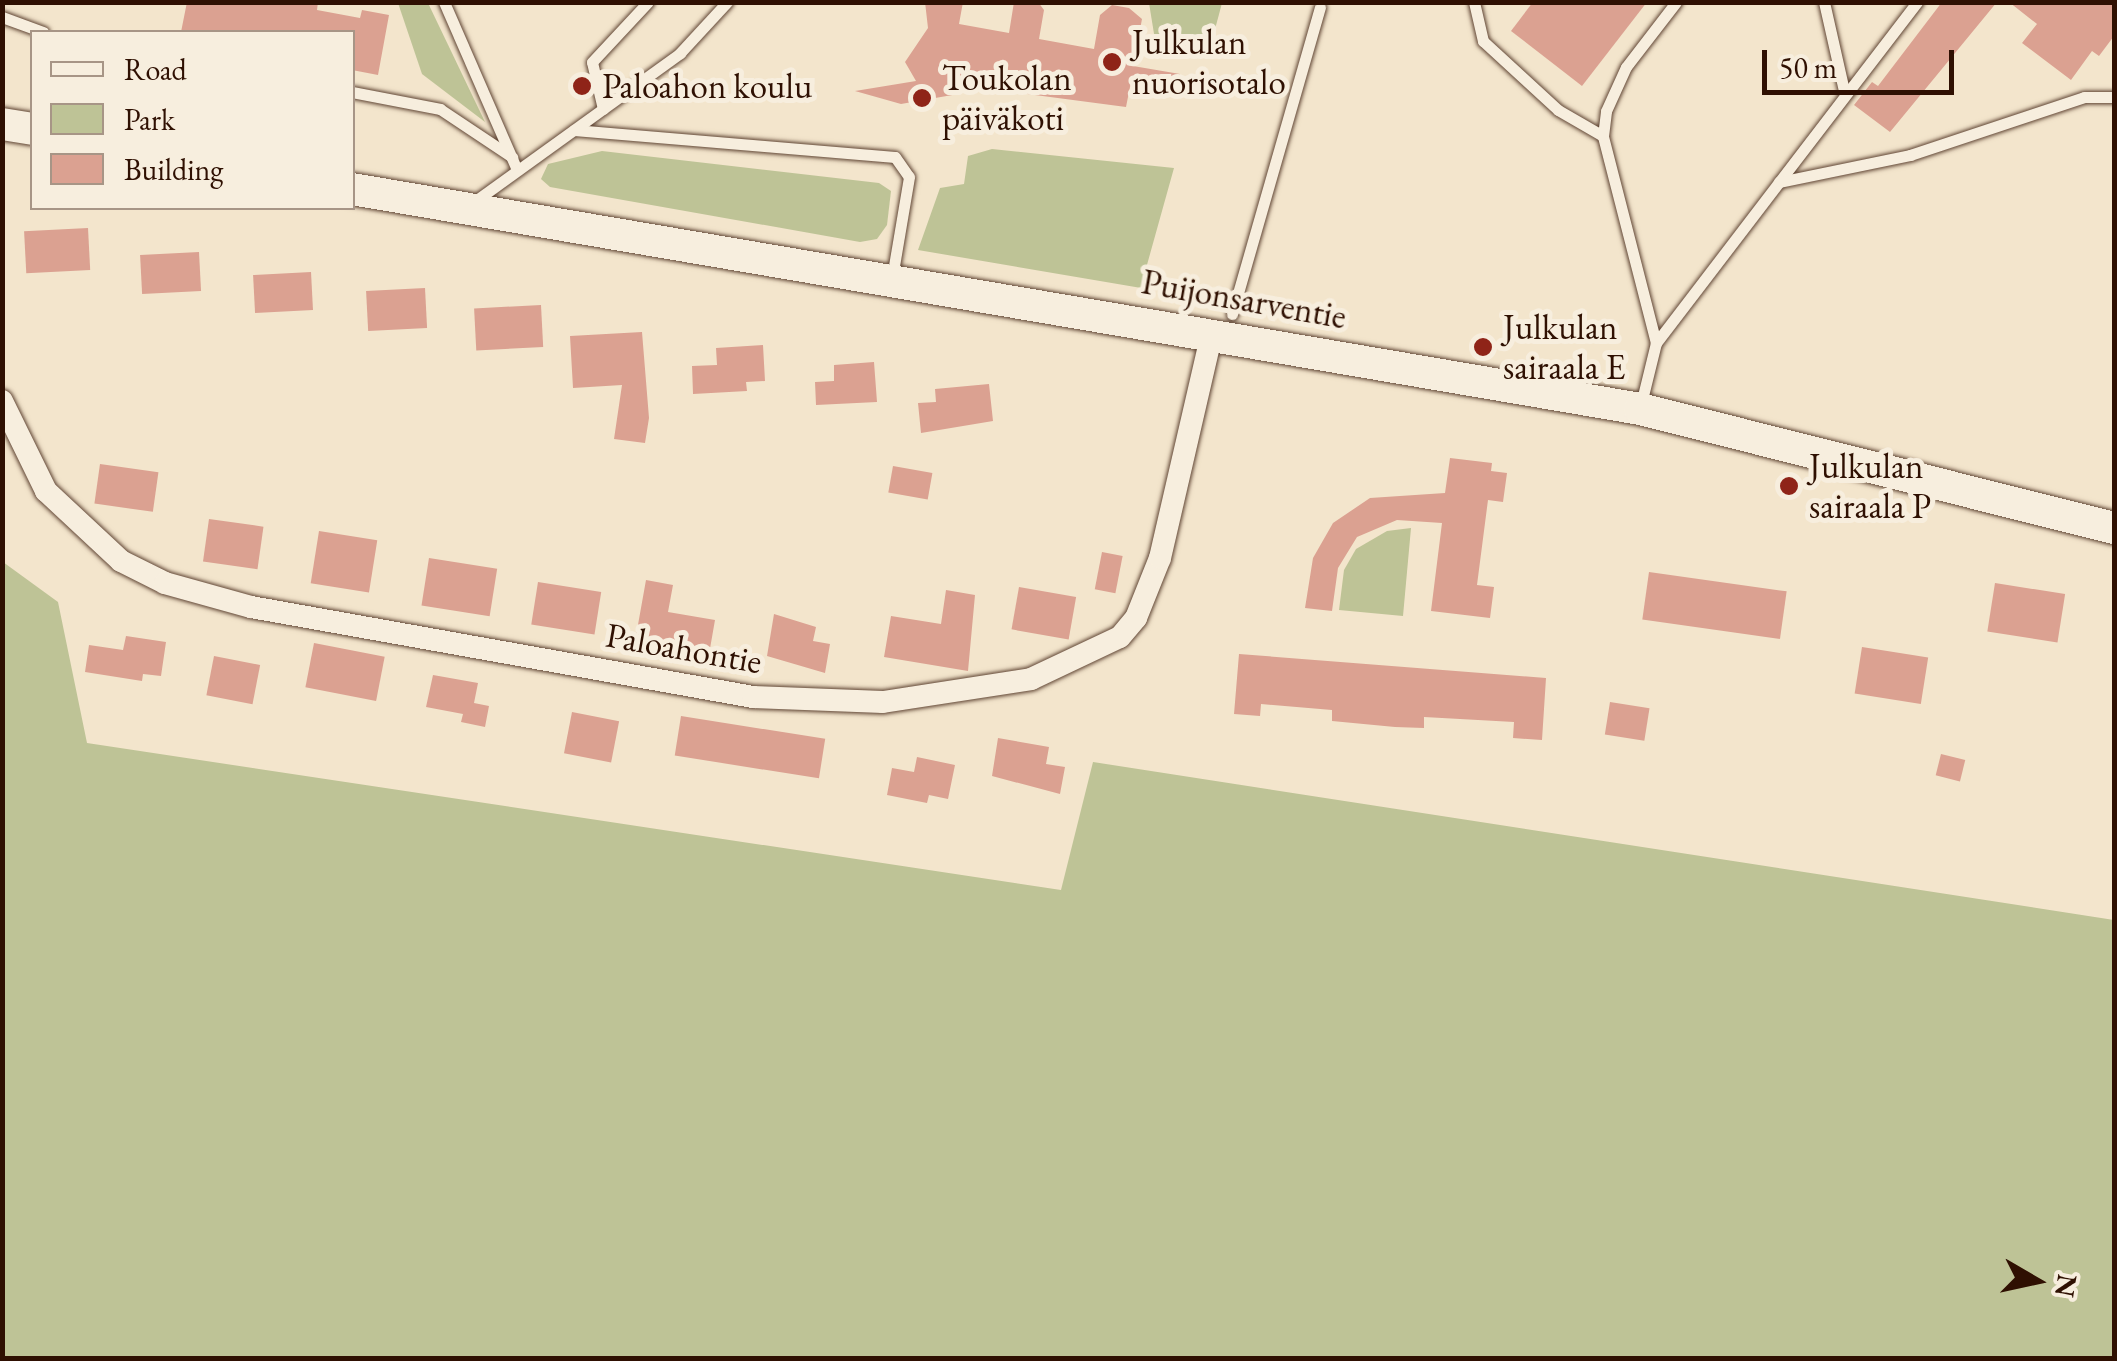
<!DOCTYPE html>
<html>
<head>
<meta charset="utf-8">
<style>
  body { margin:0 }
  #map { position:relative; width:2117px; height:1361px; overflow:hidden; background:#f3e5cc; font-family:"EB Garamond",serif }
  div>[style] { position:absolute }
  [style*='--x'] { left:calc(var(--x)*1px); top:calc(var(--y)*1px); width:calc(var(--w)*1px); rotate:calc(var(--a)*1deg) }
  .green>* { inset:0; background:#bec396 }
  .building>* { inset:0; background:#dba191; transform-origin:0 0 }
  .roads { filter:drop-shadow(0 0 2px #604534) drop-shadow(0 0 2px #604534) }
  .service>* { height:11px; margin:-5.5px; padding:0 5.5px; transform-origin:5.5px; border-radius:5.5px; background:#f7eede }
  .minor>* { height:22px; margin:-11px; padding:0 11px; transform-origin:11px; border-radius:11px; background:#f7eede }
  .secondary>* { height:32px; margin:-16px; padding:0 16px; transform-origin:16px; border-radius:16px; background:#f7eede }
  .dots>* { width:28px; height:28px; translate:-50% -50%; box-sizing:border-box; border:5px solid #f7eede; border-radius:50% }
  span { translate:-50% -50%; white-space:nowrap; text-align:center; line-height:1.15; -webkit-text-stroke:10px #f7eede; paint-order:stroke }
  .poi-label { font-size:35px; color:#2f1002 }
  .left { translate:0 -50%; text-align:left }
  .street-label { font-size:35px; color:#2f1002 }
  .frame { position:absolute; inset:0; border:5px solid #2f1002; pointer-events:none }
  .legend { position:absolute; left:30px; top:30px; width:325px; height:180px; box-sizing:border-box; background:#f7eede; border:2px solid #a79586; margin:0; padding:12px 18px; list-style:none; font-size:30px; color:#2f1002 }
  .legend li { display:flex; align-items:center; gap:20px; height:50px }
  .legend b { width:50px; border:2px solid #a79586 }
  .north { position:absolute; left:1987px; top:1231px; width:100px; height:100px; -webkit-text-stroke:8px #f7eede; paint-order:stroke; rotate:99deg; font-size:28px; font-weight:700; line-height:40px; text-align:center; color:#2f1002 }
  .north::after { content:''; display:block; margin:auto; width:35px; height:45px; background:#2f1002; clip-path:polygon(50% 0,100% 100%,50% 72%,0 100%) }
  .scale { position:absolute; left:1762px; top:50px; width:192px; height:45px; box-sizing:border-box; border:5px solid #2f1002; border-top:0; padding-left:12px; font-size:30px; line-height:35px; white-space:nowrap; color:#2f1002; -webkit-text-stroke:8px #f7eede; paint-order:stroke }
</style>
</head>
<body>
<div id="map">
  <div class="green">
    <div style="clip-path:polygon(398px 3px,428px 3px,485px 122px,422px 74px)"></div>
    <div style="clip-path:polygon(1149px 3px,1222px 3px,1210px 48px,1156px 46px)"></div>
    <div style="clip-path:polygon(992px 149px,1174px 168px,1145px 272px,1153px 290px,918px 250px,940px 188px,964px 184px,968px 156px)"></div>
    <div style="clip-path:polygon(602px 151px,879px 183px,891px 191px,887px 225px,877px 239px,860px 242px,550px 187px,541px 179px,548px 164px)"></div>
    <div style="clip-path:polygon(1411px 528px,1403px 616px,1339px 610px,1344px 570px,1356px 549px,1387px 531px)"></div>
    <div style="clip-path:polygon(3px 562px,58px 602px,87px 743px,1061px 890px,1093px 762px,2114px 920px,2114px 1358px,3px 1358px)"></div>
  </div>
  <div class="building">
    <div style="clip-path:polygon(187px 2px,318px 2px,317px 10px,360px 18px,362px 10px,389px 15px,378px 75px,352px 70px,352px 32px,181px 32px)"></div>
    <div style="clip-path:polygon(925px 2px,963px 2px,959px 24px,1009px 33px,1014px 2px,1038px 2px,1044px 10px,1039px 39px,1094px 49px,1100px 15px,1112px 5px,1129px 8px,1142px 19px,1133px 66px,1180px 74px,1177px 96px,1130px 87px,1126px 107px,959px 85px,958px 94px,901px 104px,855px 91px,916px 81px,905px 62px,928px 28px)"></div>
    <div style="clip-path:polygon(1533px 2px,1647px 2px,1582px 86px,1511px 31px)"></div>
    <div style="clip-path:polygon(1942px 2px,1997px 2px,1890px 132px,1854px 105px,1872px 82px,1878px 86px)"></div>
    <div style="clip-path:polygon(2009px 2px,2114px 2px,2114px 36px,2099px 56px,2092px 51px,2071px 80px,2022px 43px,2037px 24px)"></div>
    <div style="left:88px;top:228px;width:42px;height:64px;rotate:87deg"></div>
    <div style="left:199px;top:252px;width:39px;height:59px;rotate:87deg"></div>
    <div style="left:311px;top:272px;width:38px;height:58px;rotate:87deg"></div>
    <div style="left:425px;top:288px;width:40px;height:59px;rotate:87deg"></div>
    <div style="left:541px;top:305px;width:42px;height:67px;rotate:87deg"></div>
    <div style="clip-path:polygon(642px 332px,649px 418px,645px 443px,614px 439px,622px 385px,573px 388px,570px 336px)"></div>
    <div style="clip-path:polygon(763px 345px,765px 381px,746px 382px,747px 391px,693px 394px,692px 366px,717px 365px,716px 348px)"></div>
    <div style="clip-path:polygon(874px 362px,877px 402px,816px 405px,815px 382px,834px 381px,834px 365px)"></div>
    <div style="clip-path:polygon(989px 384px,993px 421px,921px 433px,918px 403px,936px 402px,935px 389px)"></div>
    <div style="clip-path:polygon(1450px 458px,1492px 463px,1491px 471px,1507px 473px,1503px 502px,1488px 500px,1477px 585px,1494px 587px,1490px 618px,1431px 611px,1442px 523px,1397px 520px,1357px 537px,1338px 568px,1332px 611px,1305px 608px,1313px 558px,1333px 523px,1370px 498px,1445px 493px)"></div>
    <div style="left:100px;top:464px;width:59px;height:40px;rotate:8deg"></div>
    <div style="left:893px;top:466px;width:40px;height:27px;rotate:10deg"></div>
    <div style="left:209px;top:519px;width:55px;height:43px;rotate:8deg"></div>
    <div style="left:319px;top:531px;width:59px;height:53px;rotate:9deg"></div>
    <div style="left:1102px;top:552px;width:21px;height:38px;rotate:11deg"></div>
    <div style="left:429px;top:558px;width:69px;height:48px;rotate:9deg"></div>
    <div style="left:1649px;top:572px;width:139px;height:48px;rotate:8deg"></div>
    <div style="clip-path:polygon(646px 580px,673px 585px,668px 612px,715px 620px,708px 660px,634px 647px)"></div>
    <div style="left:538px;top:582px;width:64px;height:43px;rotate:9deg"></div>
    <div style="left:1995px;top:583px;width:71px;height:49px;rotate:9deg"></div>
    <div style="left:1019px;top:587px;width:58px;height:43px;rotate:10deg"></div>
    <div style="clip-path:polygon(946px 590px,975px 595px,968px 671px,884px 657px,891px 616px,941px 624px)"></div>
    <div style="clip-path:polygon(774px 614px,816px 627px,813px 641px,830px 644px,825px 673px,767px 656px)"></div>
    <div style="clip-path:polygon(126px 636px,166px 642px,161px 676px,143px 674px,142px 681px,85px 672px,89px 645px,123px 650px)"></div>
    <div style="left:314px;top:643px;width:72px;height:45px;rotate:11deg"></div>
    <div style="left:1862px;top:647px;width:67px;height:47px;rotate:9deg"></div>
    <div style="clip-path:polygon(1239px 654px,1546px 678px,1542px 740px,1513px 738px,1514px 722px,1424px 717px,1424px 728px,1395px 727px,1332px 721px,1332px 710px,1261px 704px,1260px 716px,1234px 714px)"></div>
    <div style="left:214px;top:656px;width:47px;height:40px;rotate:11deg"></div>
    <div style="clip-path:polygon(433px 675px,478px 683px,474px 703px,489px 706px,485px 727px,461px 722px,463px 714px,426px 707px)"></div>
    <div style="left:1610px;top:702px;width:40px;height:33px;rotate:9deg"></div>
    <div style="left:572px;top:712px;width:48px;height:42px;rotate:11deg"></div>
    <div style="left:681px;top:716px;width:146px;height:40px;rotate:9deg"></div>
    <div style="clip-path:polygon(998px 738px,1049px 747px,1046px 764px,1065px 767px,1060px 794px,992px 776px)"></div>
    <div style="left:1941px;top:754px;width:25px;height:22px;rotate:14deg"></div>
    <div style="clip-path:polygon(917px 757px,955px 765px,948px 799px,929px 795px,927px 803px,887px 795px,892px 768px,914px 772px)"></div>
  </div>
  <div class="roads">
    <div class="service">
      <div style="--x:444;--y:2;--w:183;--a:66.5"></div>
      <div style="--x:1474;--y:2;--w:40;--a:77"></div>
      <div style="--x:1483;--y:41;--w:102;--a:42.6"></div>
      <div style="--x:1558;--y:110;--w:52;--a:30"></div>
      <div style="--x:1824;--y:2;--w:91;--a:77.3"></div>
      <div style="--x:2;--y:17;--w:44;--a:20.1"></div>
      <div style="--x:352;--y:92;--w:90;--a:10.9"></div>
      <div style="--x:440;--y:109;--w:87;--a:33.7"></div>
      <div style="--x:603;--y:109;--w:48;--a:-103.2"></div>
      <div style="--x:592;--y:62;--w:82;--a:-47"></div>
      <div style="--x:574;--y:130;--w:322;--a:4.8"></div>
      <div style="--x:895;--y:157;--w:24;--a:55"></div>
      <div style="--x:909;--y:177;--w:102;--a:99.6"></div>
      <div style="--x:1779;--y:182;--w:227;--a:-52.5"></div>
      <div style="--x:471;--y:204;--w:258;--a:-35.8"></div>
      <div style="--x:680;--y:53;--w:69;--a:-47.3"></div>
      <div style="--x:1232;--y:314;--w:319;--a:-74"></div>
      <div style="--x:1656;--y:343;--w:203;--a:-52.6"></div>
      <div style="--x:1779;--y:182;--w:134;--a:-11.6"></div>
      <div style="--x:1910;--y:155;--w:183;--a:-18.4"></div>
      <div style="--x:2084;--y:97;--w:30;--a:0"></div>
      <div style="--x:1640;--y:408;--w:67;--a:-76.2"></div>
      <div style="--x:1656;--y:343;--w:214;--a:-104.4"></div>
      <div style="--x:1603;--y:136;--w:25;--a:-83"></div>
      <div style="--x:1606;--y:111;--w:48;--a:-65.6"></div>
      <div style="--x:1626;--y:67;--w:82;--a:-52.4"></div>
    </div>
    <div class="minor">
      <div style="--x:2;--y:401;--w:100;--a:63.9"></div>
      <div style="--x:46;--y:491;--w:103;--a:43"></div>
      <div style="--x:121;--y:561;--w:49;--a:26.6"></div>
      <div style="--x:165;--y:583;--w:89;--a:15.6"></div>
      <div style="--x:251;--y:607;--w:510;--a:10.16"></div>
      <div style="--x:753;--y:697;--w:130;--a:2.2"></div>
      <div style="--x:883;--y:702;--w:150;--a:-8.8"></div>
      <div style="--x:1031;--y:679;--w:98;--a:-25.3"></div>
      <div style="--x:1120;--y:637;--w:25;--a:-50"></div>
      <div style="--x:1136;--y:618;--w:65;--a:-68.2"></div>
      <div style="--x:1160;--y:558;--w:231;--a:-77"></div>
    </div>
    <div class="secondary">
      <div style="--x:2;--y:124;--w:30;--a:9"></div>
      <div style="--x:352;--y:189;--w:1307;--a:9.69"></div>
      <div style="--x:1640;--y:409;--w:489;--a:14.1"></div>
    </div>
  </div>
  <div class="dots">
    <div style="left:1112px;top:62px;background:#8f2418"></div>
    <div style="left:582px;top:86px;background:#8f2418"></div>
    <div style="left:922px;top:98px;background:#8f2418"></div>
    <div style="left:1483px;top:347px;background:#8f2418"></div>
    <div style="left:1789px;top:486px;background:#8f2418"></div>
  </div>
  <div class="poi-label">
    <span class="left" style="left:1132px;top:62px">Julkulan<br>nuorisotalo</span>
    <span class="left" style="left:942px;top:98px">Toukolan<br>päiväkoti</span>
    <span class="left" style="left:602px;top:86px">Paloahon koulu</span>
    <span class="left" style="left:1503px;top:347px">Julkulan<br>sairaala E</span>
    <span class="left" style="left:1809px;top:486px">Julkulan<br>sairaala P</span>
  </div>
  <div class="street-label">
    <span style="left:1244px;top:299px;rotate:10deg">Puijonsarventie</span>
    <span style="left:684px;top:648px;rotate:10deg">Paloahontie</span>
  </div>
  <div class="frame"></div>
  <ul class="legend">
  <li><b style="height:12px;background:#f7eede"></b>Road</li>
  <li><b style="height:28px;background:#bec396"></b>Park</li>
  <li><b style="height:28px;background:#dba191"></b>Building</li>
  </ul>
  <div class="north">N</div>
  <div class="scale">50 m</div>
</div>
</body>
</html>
